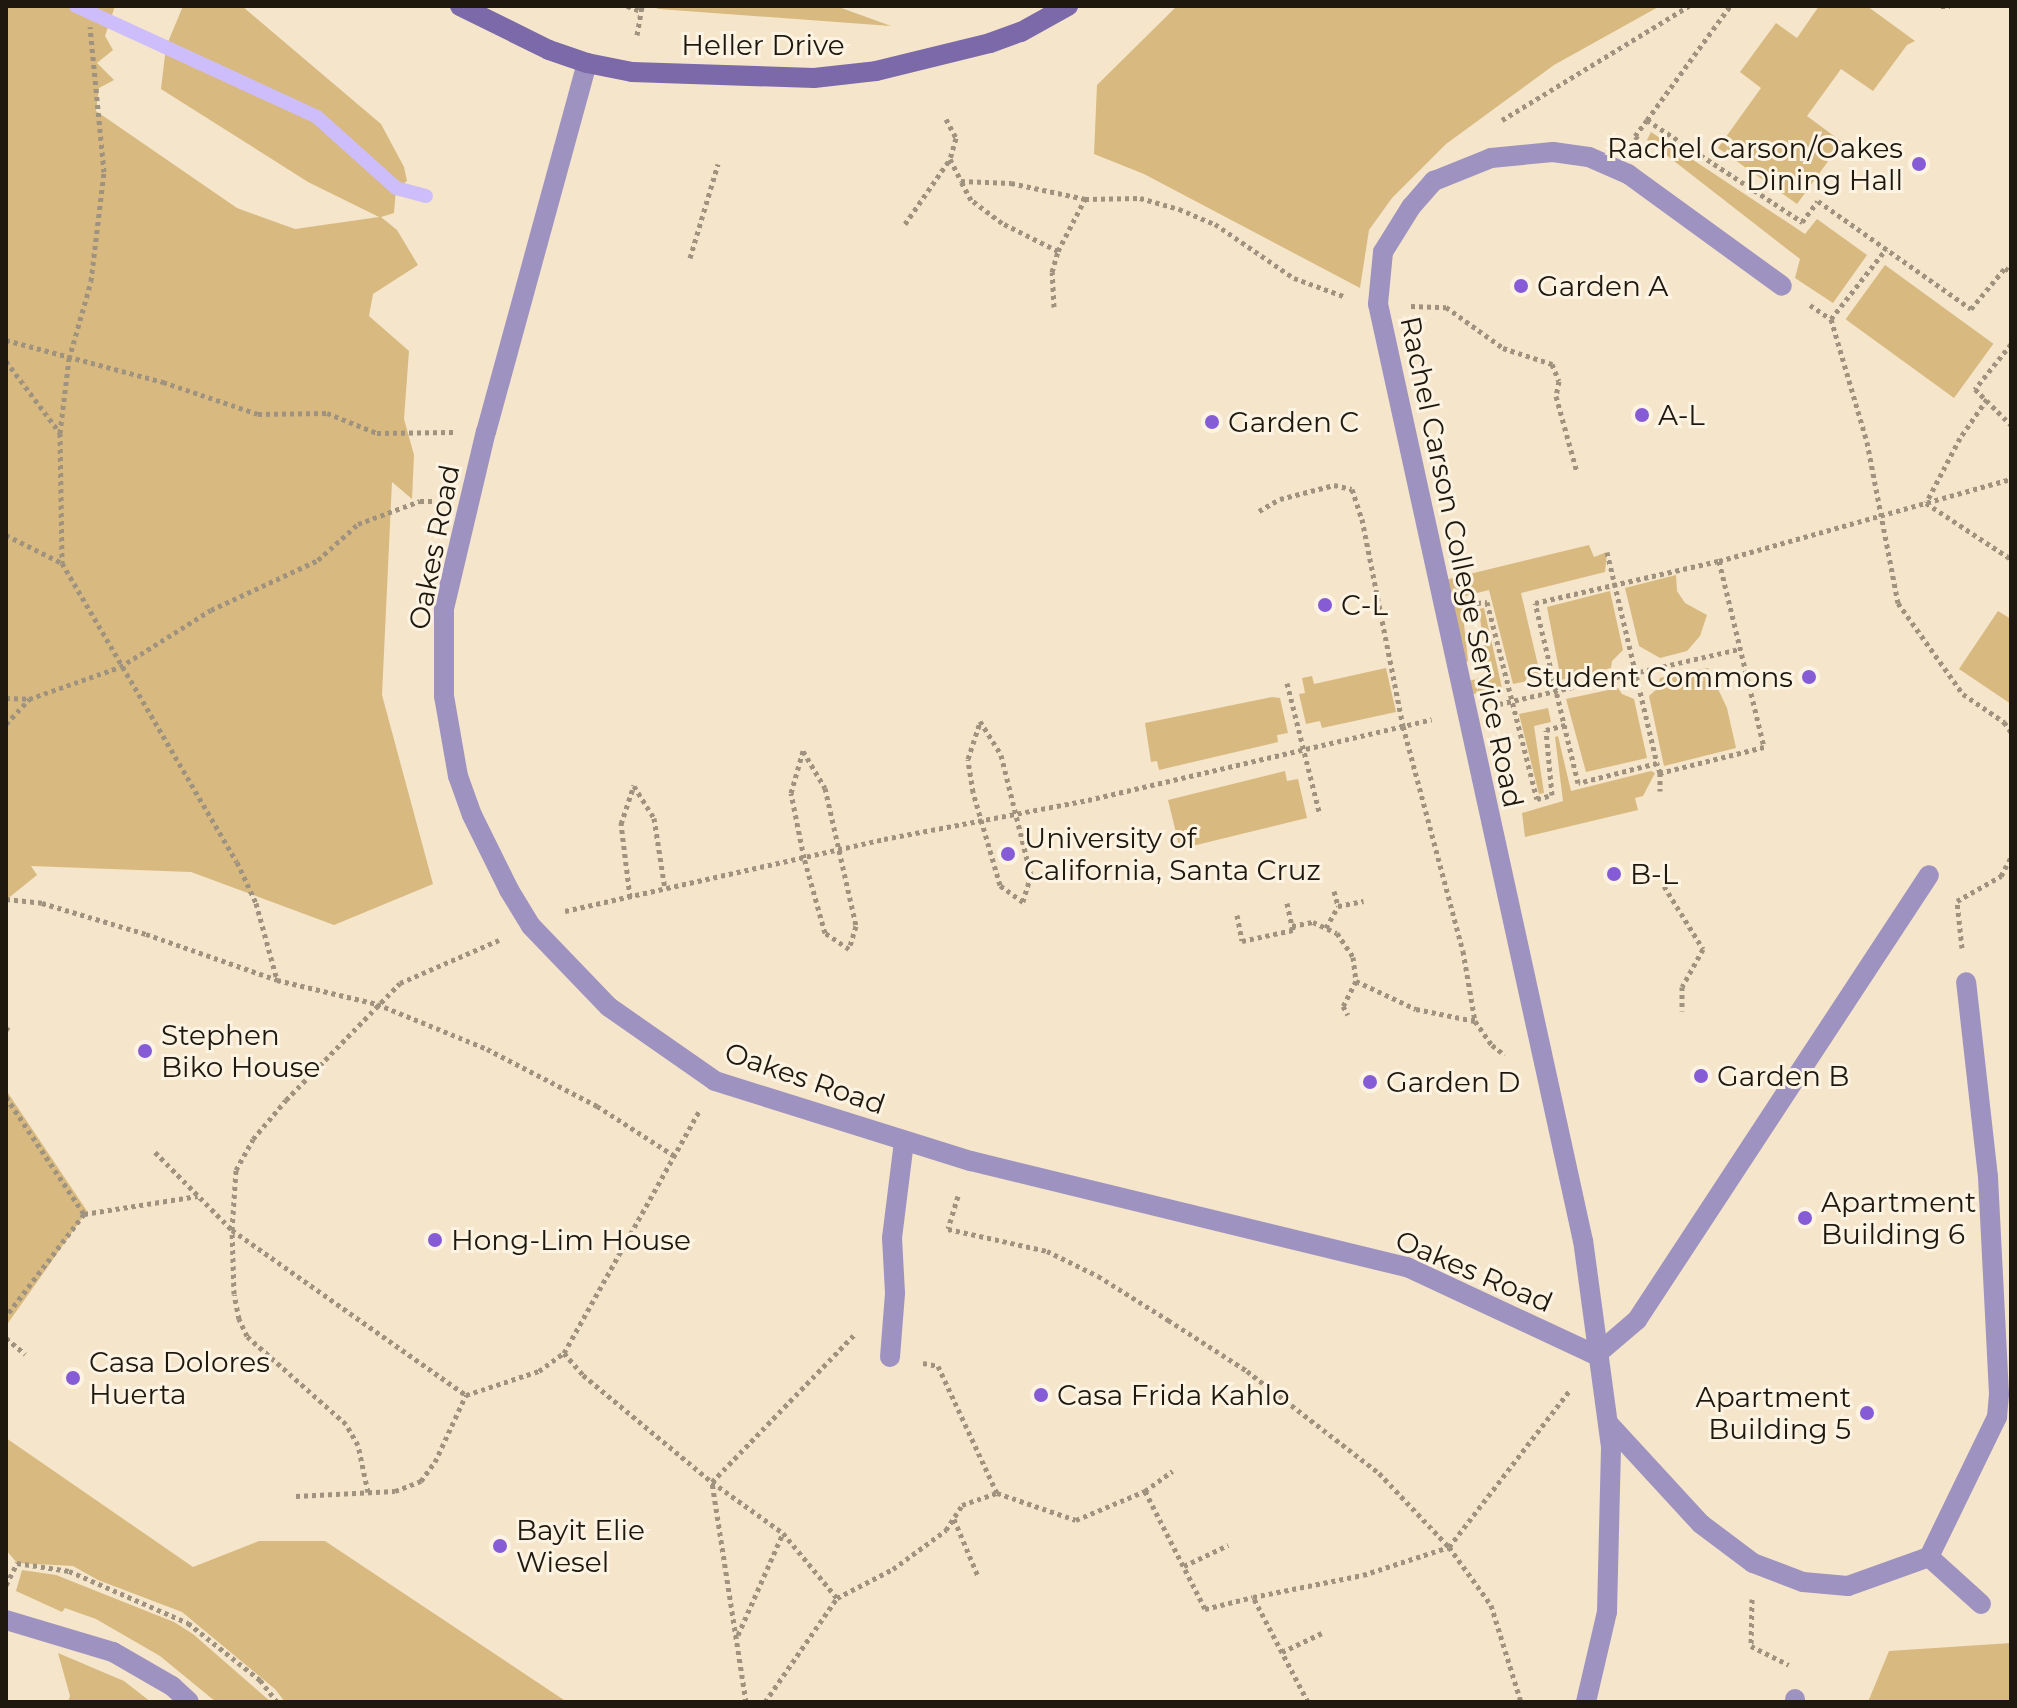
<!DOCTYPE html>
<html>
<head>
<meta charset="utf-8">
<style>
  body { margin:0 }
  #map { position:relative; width:2017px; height:1708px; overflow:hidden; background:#f5e5ca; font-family:Montserrat,sans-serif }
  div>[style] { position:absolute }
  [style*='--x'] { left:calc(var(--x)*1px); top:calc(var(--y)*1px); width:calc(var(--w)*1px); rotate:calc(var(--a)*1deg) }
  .green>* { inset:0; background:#d8b980; transform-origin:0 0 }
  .stream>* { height:14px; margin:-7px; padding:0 7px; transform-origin:7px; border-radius:7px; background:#cdbefb }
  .path>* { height:5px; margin-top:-2.5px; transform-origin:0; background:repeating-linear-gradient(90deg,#9f937f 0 4px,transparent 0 8px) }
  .lane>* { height:20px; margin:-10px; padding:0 10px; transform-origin:10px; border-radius:10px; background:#9e93c0 }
  .street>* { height:20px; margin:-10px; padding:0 10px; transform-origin:10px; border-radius:10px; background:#9e93c0 }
  .secondary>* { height:20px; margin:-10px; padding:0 10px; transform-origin:10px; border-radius:10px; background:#7b69aa }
  .dots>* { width:22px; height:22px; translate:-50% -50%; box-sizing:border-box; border:4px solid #fdf3e3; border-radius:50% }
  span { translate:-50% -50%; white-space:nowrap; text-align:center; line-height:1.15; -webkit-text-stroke:6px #fdf3e3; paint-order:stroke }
  .street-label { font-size:28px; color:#1e180e }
  .poi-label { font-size:28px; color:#1e180e }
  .right { translate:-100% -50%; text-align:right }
  .left { translate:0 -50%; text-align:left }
  .frame { position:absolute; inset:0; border:8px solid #1e180e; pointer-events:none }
</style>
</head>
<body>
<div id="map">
  <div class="green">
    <div style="clip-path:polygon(6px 6px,115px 6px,105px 36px,113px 50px,97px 63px,114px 80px,99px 88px,96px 111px,237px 208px,295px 229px,379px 217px,308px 182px,161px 89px,166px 47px,183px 6px,242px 6px,381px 124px,404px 167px,407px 181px,396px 189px,394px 213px,381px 217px,397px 230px,418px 265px,373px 294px,369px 316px,409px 351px,404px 419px,414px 455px,412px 499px,392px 482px,382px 695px,433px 884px,334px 925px,191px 872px,31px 866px,37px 875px,6px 900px)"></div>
    <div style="clip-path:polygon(650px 6px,836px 6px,891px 26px,659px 9px)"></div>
    <div style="clip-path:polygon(1177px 6px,1660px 6px,1554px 65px,1446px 144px,1392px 198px,1369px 230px,1360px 288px,1144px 174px,1094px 154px,1097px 85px)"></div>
    <div style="clip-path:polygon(1819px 6px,1867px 6px,1915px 41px,1907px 45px,1873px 91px,1841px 69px,1807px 116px,1842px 142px,1797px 204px,1718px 148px,1761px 88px,1740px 72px,1776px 23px,1797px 38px)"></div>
    <div style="clip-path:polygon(1651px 132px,1805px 234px,1817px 219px,1867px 255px,1833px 303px,1795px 278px,1800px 259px,1647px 140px)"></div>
    <div style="left:1885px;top:265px;width:134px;height:67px;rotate:36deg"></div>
    <div style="clip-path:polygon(1589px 545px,1594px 557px,1607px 552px,1605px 572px,1521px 593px,1541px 678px,1513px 684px,1489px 590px,1461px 597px,1468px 661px,1463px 664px,1445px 580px)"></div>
    <div style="clip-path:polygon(1676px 575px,1677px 591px,1685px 603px,1707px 615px,1700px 636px,1687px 651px,1660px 658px,1639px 646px,1625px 588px)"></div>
    <div style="clip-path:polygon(1610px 591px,1623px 650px,1612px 661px,1611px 668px,1561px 680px,1547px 607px)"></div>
    <div style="clip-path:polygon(1484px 608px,1502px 688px,1473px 694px,1469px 681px,1487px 676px,1479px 609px)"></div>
    <div style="clip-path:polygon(1998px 611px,2011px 619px,2011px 704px,1959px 669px)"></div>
    <div style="clip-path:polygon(1386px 668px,1396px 712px,1322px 728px,1320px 721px,1306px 724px,1299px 694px,1305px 693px,1302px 678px,1312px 676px,1314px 684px)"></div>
    <div style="clip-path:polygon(1708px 668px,1727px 708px,1736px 748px,1664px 766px,1649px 696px,1658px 688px,1660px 678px)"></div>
    <div style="clip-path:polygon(1618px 688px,1622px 694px,1634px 699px,1647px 758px,1586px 772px,1566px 699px)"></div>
    <div style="clip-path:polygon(1272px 697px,1280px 698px,1288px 733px,1277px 735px,1278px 742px,1159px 770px,1157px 761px,1151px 762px,1145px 723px)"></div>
    <div style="clip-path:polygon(1548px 708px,1551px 722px,1534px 726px,1544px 793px,1539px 794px,1519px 714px)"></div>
    <div style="clip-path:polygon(1558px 736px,1571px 791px,1651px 771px,1655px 773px,1643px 796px,1635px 798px,1638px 810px,1525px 837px,1522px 813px,1563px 801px,1555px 737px)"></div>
    <div style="clip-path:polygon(1285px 771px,1287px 781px,1298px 779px,1307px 818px,1180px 849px,1168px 800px)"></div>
    <div style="clip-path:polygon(6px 1090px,87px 1211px,6px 1326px)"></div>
    <div style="clip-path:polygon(6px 1438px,193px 1567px,259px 1541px,325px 1541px,567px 1702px,285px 1702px,275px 1689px,182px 1612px,98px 1580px,73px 1566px,17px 1563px,6px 1550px)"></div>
    <div style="clip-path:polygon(22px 1570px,56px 1575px,174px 1622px,193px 1634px,271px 1702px,216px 1702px,160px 1656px,96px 1619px,65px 1608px,62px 1612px,16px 1591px)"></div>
    <div style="clip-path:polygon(2011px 1643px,2011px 1702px,1868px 1702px,1889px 1651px)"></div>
    <div style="clip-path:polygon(58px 1653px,124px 1681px,151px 1702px,68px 1702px,70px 1696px)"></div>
  </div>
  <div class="stream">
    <div style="--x:76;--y:6;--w:265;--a:24.7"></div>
    <div style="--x:317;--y:117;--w:106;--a:41.9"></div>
    <div style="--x:396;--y:188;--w:31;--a:15"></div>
  </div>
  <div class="path">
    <div style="--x:627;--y:6;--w:15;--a:20"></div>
    <div style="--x:1941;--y:6;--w:9;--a:0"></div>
    <div style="--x:637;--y:35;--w:29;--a:-80"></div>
    <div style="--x:946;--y:119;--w:21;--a:62"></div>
    <div style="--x:956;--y:138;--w:22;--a:106"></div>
    <div style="--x:1502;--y:120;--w:219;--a:-31.4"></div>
    <div style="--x:1647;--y:120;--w:141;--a:-53.9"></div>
    <div style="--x:1638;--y:139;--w:4;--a:-135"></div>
    <div style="--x:1635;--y:136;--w:20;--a:-53"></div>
    <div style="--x:1647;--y:120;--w:186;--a:33.3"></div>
    <div style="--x:1802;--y:222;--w:26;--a:-53"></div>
    <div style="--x:1818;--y:201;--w:187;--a:35.2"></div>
    <div style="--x:1971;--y:309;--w:53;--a:-50.3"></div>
    <div style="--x:2005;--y:268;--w:7;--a:34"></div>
    <div style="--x:905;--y:224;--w:79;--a:-55.3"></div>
    <div style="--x:950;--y:159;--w:25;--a:63"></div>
    <div style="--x:1058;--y:251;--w:59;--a:-62.6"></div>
    <div style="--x:690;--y:258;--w:98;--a:-73.4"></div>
    <div style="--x:1810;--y:305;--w:25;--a:34"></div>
    <div style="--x:1831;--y:319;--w:128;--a:73.7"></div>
    <div style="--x:1867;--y:442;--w:164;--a:79.1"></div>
    <div style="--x:1898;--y:603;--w:112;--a:54.5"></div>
    <div style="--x:1963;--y:694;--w:50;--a:34.3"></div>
    <div style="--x:2004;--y:722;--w:12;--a:55"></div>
    <div style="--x:1411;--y:306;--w:35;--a:2"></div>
    <div style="--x:1446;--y:307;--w:70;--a:35.7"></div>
    <div style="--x:1503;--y:348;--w:52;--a:18.1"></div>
    <div style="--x:1552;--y:364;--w:18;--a:68"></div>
    <div style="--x:1559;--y:381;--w:15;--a:101"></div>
    <div style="--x:1556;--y:396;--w:79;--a:74.6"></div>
    <div style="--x:1054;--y:307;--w:35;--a:-93"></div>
    <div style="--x:1052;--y:272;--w:22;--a:-74"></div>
    <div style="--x:1058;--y:251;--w:63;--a:-153.4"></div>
    <div style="--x:1002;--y:223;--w:39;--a:-143"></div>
    <div style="--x:971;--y:200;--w:21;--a:-118"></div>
    <div style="--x:961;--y:181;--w:50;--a:2.3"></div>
    <div style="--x:1011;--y:183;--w:76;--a:12.2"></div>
    <div style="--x:1085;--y:199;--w:55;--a:-1"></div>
    <div style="--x:1140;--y:198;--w:41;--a:15.8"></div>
    <div style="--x:1179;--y:209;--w:39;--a:23"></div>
    <div style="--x:1215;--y:224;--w:96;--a:34.4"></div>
    <div style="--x:1294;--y:278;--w:55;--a:20.1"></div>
    <div style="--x:1831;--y:319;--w:89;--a:-51.8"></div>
    <div style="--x:6;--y:340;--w:163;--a:15"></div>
    <div style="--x:163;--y:382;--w:100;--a:18.6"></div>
    <div style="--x:258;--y:414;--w:69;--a:-0.8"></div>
    <div style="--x:327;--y:413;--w:54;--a:21.8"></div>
    <div style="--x:377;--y:433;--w:76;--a:-0.8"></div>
    <div style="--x:2011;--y:344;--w:58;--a:128.7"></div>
    <div style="--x:1975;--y:389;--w:51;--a:45"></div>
    <div style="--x:6;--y:361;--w:90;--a:53.1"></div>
    <div style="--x:60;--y:433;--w:130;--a:89.1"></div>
    <div style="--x:1987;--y:399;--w:47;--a:124.7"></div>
    <div style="--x:1960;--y:438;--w:73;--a:117.6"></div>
    <div style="--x:1926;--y:503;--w:102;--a:33.4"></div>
    <div style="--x:60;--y:433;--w:75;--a:-83.1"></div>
    <div style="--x:69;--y:359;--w:81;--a:-74.2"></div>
    <div style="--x:91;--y:281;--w:110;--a:-83.2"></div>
    <div style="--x:104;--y:172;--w:146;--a:-95.5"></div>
    <div style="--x:1259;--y:511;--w:24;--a:-30"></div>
    <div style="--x:1280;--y:499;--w:56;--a:-14.5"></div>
    <div style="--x:1334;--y:485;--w:18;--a:13"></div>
    <div style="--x:1352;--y:489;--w:32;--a:72"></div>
    <div style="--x:1362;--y:519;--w:211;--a:78.8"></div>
    <div style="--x:1403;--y:726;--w:233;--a:75.1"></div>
    <div style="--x:1463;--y:951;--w:71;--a:80.3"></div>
    <div style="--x:1475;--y:1021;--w:29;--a:55"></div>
    <div style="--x:1492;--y:1045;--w:16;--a:38"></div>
    <div style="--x:6;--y:535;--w:63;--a:26.6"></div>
    <div style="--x:62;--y:563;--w:346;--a:59.7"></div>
    <div style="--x:237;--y:862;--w:45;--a:65.1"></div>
    <div style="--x:256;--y:903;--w:80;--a:74.7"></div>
    <div style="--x:1607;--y:552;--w:217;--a:76.7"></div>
    <div style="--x:1719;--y:561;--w:191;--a:76.4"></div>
    <div style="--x:1764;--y:747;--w:107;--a:166"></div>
    <div style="--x:1660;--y:773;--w:10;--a:-107"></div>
    <div style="--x:1657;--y:763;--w:81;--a:165.8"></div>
    <div style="--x:1578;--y:783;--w:185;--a:-103.4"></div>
    <div style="--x:1535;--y:603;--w:189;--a:-12.9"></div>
    <div style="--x:1719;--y:561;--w:303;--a:-15.7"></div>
    <div style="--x:1477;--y:603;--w:10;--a:-6"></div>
    <div style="--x:1487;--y:602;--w:203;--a:75.8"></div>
    <div style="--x:1537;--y:799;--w:16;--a:-15"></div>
    <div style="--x:1552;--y:795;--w:65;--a:-95.3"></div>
    <div style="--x:1546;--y:730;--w:20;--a:-15"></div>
    <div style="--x:1287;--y:683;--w:136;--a:76"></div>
    <div style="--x:6;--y:698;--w:23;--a:2"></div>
    <div style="--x:29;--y:699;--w:96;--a:-19.4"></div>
    <div style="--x:120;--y:667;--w:107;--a:-32.1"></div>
    <div style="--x:211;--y:610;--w:118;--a:-25"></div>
    <div style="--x:318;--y:560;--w:54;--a:-42"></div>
    <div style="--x:358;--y:524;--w:66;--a:-20.4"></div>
    <div style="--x:420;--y:501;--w:14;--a:0"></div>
    <div style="--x:1499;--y:704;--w:247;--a:-12.9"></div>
    <div style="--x:980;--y:721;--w:40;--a:58"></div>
    <div style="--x:1001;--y:755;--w:124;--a:76"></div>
    <div style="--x:1031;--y:875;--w:28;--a:107"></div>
    <div style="--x:1023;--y:902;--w:29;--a:-144"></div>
    <div style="--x:1000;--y:885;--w:97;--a:-106.2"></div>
    <div style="--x:973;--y:792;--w:33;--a:-99"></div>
    <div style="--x:968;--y:759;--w:40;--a:-72"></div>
    <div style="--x:6;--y:724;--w:34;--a:-47"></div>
    <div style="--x:803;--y:751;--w:43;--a:59.3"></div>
    <div style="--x:825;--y:788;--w:141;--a:77.3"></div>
    <div style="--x:856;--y:926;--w:24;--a:107"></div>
    <div style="--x:849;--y:949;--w:29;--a:-146"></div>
    <div style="--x:825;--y:933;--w:78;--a:-105.6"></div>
    <div style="--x:804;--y:858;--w:66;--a:-101.3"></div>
    <div style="--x:791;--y:793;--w:44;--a:-74.1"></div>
    <div style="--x:1660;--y:773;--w:18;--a:90"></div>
    <div style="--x:634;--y:786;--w:38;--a:58"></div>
    <div style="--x:654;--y:818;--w:72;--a:81.2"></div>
    <div style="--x:1664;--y:886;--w:74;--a:58.2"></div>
    <div style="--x:1703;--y:949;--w:43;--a:118.9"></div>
    <div style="--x:1682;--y:987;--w:24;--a:90"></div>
    <div style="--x:1334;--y:891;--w:16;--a:75"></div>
    <div style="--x:1338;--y:906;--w:26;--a:-11"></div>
    <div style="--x:630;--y:897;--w:74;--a:-97"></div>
    <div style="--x:621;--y:824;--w:41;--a:-71.6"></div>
    <div style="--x:6;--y:899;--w:36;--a:6"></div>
    <div style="--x:42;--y:903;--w:109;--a:16.6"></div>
    <div style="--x:146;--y:934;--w:139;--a:19.3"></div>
    <div style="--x:277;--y:980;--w:103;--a:13.5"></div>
    <div style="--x:377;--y:1004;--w:119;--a:22.2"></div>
    <div style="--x:487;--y:1049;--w:124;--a:27.4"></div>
    <div style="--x:597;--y:1106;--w:94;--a:32.8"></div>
    <div style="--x:1287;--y:903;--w:24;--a:78"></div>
    <div style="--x:1292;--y:926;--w:21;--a:-11"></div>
    <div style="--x:1313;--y:922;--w:26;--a:25"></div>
    <div style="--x:1337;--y:933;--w:29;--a:56"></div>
    <div style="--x:1353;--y:957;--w:24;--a:83"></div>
    <div style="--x:1356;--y:981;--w:28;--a:117"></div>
    <div style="--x:1343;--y:1006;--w:10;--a:61"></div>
    <div style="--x:565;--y:911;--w:327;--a:-12.7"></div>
    <div style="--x:884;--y:839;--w:208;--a:-10.8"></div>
    <div style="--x:1088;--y:800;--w:353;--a:-13.2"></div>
    <div style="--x:1237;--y:915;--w:26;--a:79"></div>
    <div style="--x:1242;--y:941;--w:52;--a:-12.2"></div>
    <div style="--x:1293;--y:930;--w:4;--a:-104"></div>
    <div style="--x:1326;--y:928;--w:25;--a:-61"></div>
    <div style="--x:1962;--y:948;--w:47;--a:-96.1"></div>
    <div style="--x:1957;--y:901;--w:51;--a:-29.6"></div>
    <div style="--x:2001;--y:876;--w:21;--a:-62"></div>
    <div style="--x:1356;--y:981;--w:66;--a:25"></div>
    <div style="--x:1416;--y:1009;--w:60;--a:11.5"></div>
    <div style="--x:6;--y:1030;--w:4;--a:-56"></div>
    <div style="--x:6;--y:1097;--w:141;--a:56.3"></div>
    <div style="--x:84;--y:1214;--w:128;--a:127.4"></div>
    <div style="--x:155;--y:1152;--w:110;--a:45.4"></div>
    <div style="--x:232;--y:1230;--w:286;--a:35.2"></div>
    <div style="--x:466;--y:1395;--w:77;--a:-18.2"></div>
    <div style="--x:539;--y:1371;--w:31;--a:-36"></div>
    <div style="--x:564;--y:1353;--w:29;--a:49"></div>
    <div style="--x:583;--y:1375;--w:168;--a:39.7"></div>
    <div style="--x:712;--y:1482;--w:206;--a:-46"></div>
    <div style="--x:958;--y:1196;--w:34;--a:107"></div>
    <div style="--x:948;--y:1229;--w:101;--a:12.5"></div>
    <div style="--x:1047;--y:1251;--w:57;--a:26.1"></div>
    <div style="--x:1098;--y:1276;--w:83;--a:32.2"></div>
    <div style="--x:1168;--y:1320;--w:94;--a:32.8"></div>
    <div style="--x:1247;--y:1371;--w:167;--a:37.7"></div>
    <div style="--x:1379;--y:1473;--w:102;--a:46.6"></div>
    <div style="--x:1449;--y:1547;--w:197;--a:-52.4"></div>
    <div style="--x:84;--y:1214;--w:115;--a:-9"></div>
    <div style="--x:6;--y:1338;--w:25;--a:40"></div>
    <div style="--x:564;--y:1353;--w:278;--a:-60.8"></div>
    <div style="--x:923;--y:1363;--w:15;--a:11"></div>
    <div style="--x:938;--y:1366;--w:140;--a:65.1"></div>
    <div style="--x:1145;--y:1491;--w:34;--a:-36"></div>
    <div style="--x:368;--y:1492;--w:48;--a:-102"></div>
    <div style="--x:358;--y:1445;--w:24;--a:-120"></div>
    <div style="--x:346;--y:1424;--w:132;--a:-138.4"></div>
    <div style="--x:247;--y:1336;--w:19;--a:-115"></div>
    <div style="--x:239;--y:1319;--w:25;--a:-101"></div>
    <div style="--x:234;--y:1294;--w:64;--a:-91.8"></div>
    <div style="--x:232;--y:1230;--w:60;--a:-86.2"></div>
    <div style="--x:236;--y:1170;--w:35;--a:-61"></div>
    <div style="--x:253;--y:1139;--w:51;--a:-49.8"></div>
    <div style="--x:286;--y:1100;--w:163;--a:-45.7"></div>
    <div style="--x:400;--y:983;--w:108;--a:-23.5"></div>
    <div style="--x:296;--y:1496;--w:99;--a:-2.9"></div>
    <div style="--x:395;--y:1491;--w:28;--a:-21"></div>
    <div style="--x:421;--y:1481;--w:24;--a:-54"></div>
    <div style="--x:435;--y:1462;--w:74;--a:-65.2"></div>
    <div style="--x:954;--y:1519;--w:62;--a:67.2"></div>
    <div style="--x:1184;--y:1566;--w:49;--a:-25.5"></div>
    <div style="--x:6;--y:1585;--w:25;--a:-63"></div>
    <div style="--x:17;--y:1563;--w:53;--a:8.7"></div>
    <div style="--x:69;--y:1571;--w:130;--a:23.6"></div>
    <div style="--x:188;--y:1623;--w:92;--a:38.4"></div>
    <div style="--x:260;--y:1680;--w:28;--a:52"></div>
    <div style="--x:1752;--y:1599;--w:47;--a:91.2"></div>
    <div style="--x:1751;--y:1646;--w:42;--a:26.6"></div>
    <div style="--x:738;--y:1635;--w:111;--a:-66.2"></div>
    <div style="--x:1282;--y:1652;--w:44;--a:-25.4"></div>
    <div style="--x:746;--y:1702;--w:223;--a:-98.8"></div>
    <div style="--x:712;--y:1482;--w:87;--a:35.7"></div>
    <div style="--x:783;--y:1533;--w:85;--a:50.3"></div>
    <div style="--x:837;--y:1598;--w:63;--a:-27.4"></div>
    <div style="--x:893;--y:1569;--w:66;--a:-36.3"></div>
    <div style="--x:946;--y:1530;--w:30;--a:-57"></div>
    <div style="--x:962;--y:1505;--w:37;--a:-19"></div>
    <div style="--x:997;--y:1493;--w:83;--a:18.9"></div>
    <div style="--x:1076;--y:1520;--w:75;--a:-22.8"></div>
    <div style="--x:1145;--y:1491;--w:132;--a:63"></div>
    <div style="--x:1205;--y:1609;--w:49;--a:-14"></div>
    <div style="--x:765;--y:1702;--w:126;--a:-55.3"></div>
    <div style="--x:1308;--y:1702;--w:119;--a:-117.6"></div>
    <div style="--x:1253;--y:1597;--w:112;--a:-11.3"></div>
    <div style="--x:1363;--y:1575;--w:90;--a:-18"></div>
    <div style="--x:1449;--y:1547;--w:72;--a:54.1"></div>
    <div style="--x:1491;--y:1605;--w:102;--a:72.8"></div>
  </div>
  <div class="lane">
    <div style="--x:890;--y:1357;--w:64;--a:-85.5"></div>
    <div style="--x:895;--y:1293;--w:55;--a:-93.1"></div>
    <div style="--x:892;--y:1238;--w:98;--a:-82.9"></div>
    <div style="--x:1929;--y:1557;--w:70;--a:42.1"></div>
    <div style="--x:1795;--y:1699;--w:3;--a:90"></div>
  </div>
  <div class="street">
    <div style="--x:587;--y:63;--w:382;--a:105.3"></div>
    <div style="--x:486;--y:431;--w:183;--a:103.3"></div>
    <div style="--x:444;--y:609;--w:87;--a:90"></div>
    <div style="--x:444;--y:696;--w:81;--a:80.1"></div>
    <div style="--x:458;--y:776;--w:41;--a:70.3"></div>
    <div style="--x:472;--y:815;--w:84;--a:63.7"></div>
    <div style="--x:509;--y:890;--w:42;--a:58.6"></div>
    <div style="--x:531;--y:926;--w:112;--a:46.1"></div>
    <div style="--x:609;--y:1007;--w:129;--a:34.9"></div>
    <div style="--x:715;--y:1081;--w:268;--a:17.4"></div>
    <div style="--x:971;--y:1161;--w:449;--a:13.7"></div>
    <div style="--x:1407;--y:1267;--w:208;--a:25"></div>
    <div style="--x:1596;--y:1355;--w:54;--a:-40.5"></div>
    <div style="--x:1637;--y:1320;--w:532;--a:-56.73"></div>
    <div style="--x:1608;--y:1423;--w:137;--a:47.4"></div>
    <div style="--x:1701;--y:1524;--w:65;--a:36.9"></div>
    <div style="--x:1753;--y:1563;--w:53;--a:20.8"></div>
    <div style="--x:1803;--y:1582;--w:45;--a:5.1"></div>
    <div style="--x:1848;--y:1586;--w:86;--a:-19.7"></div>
    <div style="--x:1929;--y:1557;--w:156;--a:-64.1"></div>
    <div style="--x:1997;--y:1417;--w:23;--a:-85"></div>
    <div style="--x:1999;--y:1394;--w:217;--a:-92.9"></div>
    <div style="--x:1988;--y:1177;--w:196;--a:-96.4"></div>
    <div style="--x:6;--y:1620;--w:112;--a:16.7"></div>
    <div style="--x:113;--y:1652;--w:68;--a:30"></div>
    <div style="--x:172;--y:1686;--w:23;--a:43"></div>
    <div style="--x:1586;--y:1702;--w:92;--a:-76.9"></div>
    <div style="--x:1607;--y:1612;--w:165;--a:-88.6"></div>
    <div style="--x:1611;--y:1447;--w:208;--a:-97.7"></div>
    <div style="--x:1583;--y:1241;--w:959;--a:-102.34"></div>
    <div style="--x:1378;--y:304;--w:52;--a:-84.5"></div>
    <div style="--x:1383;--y:252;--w:53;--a:-58.1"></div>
    <div style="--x:1411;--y:207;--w:35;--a:-49"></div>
    <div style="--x:1434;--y:181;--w:61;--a:-22"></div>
    <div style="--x:1491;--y:158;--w:62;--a:-5.5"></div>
    <div style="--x:1553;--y:152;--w:36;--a:8"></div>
    <div style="--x:1589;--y:157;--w:43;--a:23.6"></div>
    <div style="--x:1628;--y:174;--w:190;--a:36"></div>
  </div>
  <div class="secondary">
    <div style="--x:460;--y:6;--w:99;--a:26.3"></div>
    <div style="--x:549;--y:50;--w:40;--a:18.9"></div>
    <div style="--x:587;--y:63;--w:46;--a:11.3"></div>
    <div style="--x:632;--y:72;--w:182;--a:1.9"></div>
    <div style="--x:814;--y:78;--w:62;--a:-6.4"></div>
    <div style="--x:876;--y:71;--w:117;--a:-13.8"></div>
    <div style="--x:990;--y:43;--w:33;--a:-20"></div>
    <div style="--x:1021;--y:32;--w:54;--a:-29"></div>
  </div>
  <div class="dots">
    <div style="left:1919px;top:164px;background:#865cd6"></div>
    <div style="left:1521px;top:286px;background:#865cd6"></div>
    <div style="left:1642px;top:415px;background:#865cd6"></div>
    <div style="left:1212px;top:422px;background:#865cd6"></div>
    <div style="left:1325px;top:605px;background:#865cd6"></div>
    <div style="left:1809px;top:677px;background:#865cd6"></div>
    <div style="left:1008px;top:854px;background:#865cd6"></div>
    <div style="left:1614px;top:874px;background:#865cd6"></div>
    <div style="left:145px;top:1051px;background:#865cd6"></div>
    <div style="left:1701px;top:1076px;background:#865cd6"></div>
    <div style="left:1370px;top:1082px;background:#865cd6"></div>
    <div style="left:1805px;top:1218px;background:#865cd6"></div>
    <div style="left:435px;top:1240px;background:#865cd6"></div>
    <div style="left:73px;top:1378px;background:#865cd6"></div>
    <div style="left:1041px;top:1395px;background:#865cd6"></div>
    <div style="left:1867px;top:1413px;background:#865cd6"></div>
    <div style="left:500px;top:1546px;background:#865cd6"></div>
  </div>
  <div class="street-label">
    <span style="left:763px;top:45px">Heller Drive</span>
    <span style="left:434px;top:547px;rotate:-79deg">Oakes Road</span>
    <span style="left:1462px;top:562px;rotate:78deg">Rachel Carson College Service Road</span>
    <span style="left:805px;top:1078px;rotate:19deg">Oakes Road</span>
    <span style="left:1474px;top:1271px;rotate:23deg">Oakes Road</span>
  </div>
  <div class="poi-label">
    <span class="right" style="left:1903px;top:164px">Rachel Carson/Oakes<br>Dining Hall</span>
    <span class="left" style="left:1537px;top:286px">Garden A</span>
    <span class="left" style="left:1658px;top:415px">A-L</span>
    <span class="left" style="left:1228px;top:422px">Garden C</span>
    <span class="left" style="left:1341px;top:605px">C-L</span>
    <span class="right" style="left:1793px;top:677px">Student Commons</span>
    <span class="left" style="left:1024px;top:854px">University of<br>California, Santa Cruz</span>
    <span class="left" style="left:1630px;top:874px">B-L</span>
    <span class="left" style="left:161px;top:1051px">Stephen<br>Biko House</span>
    <span class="left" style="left:1717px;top:1076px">Garden B</span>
    <span class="left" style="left:1386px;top:1082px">Garden D</span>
    <span class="left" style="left:1821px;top:1218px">Apartment<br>Building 6</span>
    <span class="left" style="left:451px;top:1240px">Hong-Lim House</span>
    <span class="left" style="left:89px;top:1378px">Casa Dolores<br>Huerta</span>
    <span class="left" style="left:1057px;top:1395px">Casa Frida Kahlo</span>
    <span class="right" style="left:1851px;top:1413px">Apartment<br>Building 5</span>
    <span class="left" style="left:516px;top:1546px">Bayit Elie<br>Wiesel</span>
  </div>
  <div class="frame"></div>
</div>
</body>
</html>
